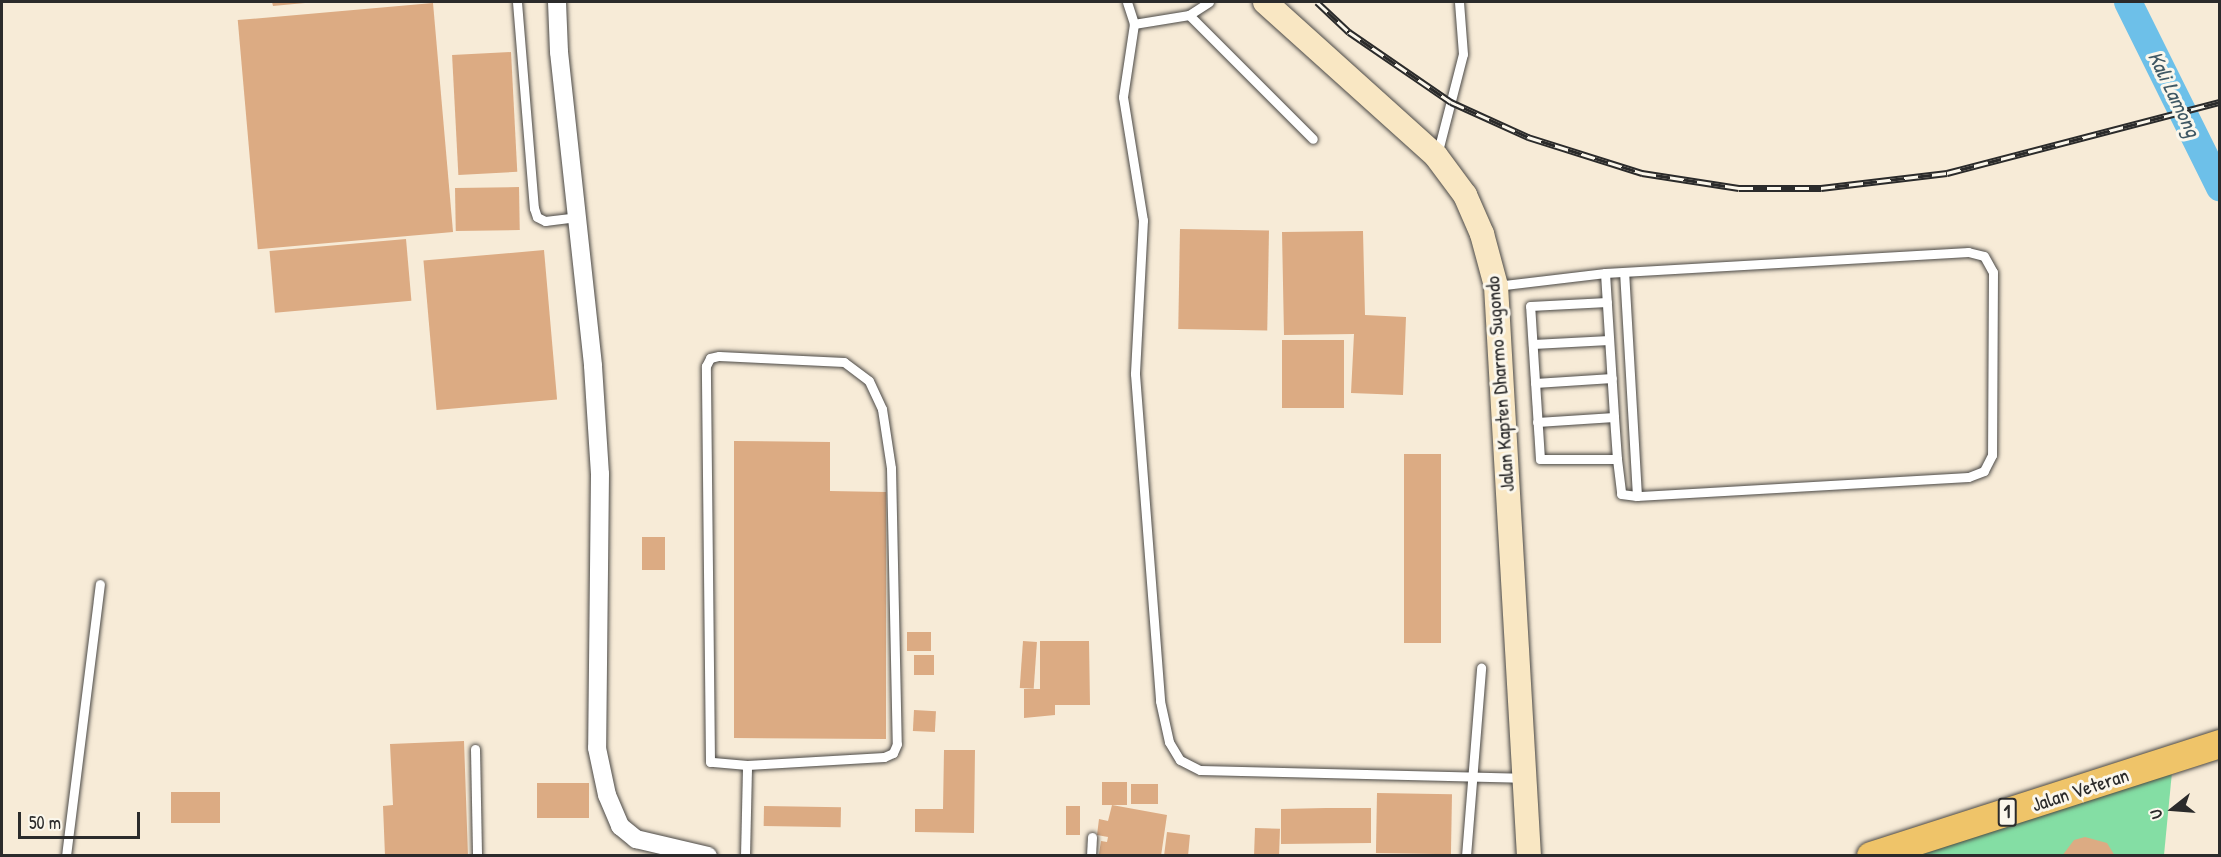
<!DOCTYPE html>
<html>
<head>
<meta charset="utf-8">
<style>
  body { margin:0 }
  #map { position:relative; width:2221px; height:857px; overflow:hidden; background:#f7ebd7; font-family:"Patrick Hand",sans-serif }
  div>[style] { position:absolute }
  [style*='--x'] { left:calc(var(--x)*1px); top:calc(var(--y)*1px); width:calc(var(--w)*1px); rotate:calc(var(--a)*1deg) }
  .green>* { inset:0; background:#84dea4 }
  .river>* { height:28px; margin:-14px; padding:0 14px; transform-origin:14px; border-radius:14px; background:#6dc0e9 }
  .building>* { inset:0; background:#dcab83; transform-origin:0 0 }
  .roads { filter:drop-shadow(0 0 2px #4a4845) drop-shadow(0 0 2px #4a4845) }
  .service>* { height:9px; margin:-4.5px; padding:0 4.5px; transform-origin:4.5px; border-radius:4.5px; background:#fff }
  .minor>* { height:18px; margin:-9px; padding:0 9px; transform-origin:9px; border-radius:9px; background:#fff }
  .secondary>* { height:24px; margin:-12px; padding:0 12px; transform-origin:12px; border-radius:12px; background:#f9e7c3 }
  .trunk>* { height:28px; margin:-14px; padding:0 14px; transform-origin:14px; border-radius:14px; background:#efc469 }
  .rail>* { height:7px; margin-top:-3.5px; transform-origin:0; background:repeating-linear-gradient(90deg,#fbf7ec 0 14px,#2b2b2b 0 28px); box-sizing:border-box; border-block:2px solid #2b2b2b }
  span { translate:-50% -50%; white-space:nowrap; text-align:center; line-height:1.15; -webkit-text-stroke:6px #fbf7ec; paint-order:stroke }
  .shield-label span { padding:2px 4px; background:#fbf7ec; border:2px solid; border-radius:4px; -webkit-text-stroke-width:0 }
  .shield-label { font-size:18px; color:#2b2b2b; font-weight:700 }
  .street-label { font-size:20px; color:#2b2b2b }
  .water-label { font-size:21px; color:#3f5864; font-style:italic }
  .frame { position:absolute; inset:0; border:3px solid #2b2b2b; pointer-events:none }
  .north { position:absolute; left:2143px; top:779px; width:60px; height:60px; -webkit-text-stroke:4px #fbf7ec; paint-order:stroke; rotate:253deg; font-size:16px; font-weight:700; line-height:24px; text-align:center; color:#2b2b2b }
  .north::after { content:''; display:block; margin:auto; width:21px; height:27px; background:#2b2b2b; clip-path:polygon(50% 0,100% 100%,50% 72%,0 100%) }
  .scale { position:absolute; left:18px; top:812px; width:122px; height:27px; box-sizing:border-box; border:3px solid #2b2b2b; border-top:0; padding-left:8px; font-size:18px; line-height:21px; white-space:nowrap; color:#2b2b2b; -webkit-text-stroke:4px #fbf7ec; paint-order:stroke }
</style>
</head>
<body>
<div id="map">
  <div class="green">
    <div style="clip-path:polygon(2172px 772px,2164px 855px,1905px 855px)"></div>
  </div>
  <div class="river">
    <div style="--x:2128;--y:2;--w:207;--a:63.6"></div>
  </div>
  <div class="building">
    <div style="clip-path:polygon(272px 2px,305px 2px,305px 3px,273px 6px)"></div>
    <div style="left:433px;top:3px;width:230px;height:196px;rotate:85deg"></div>
    <div style="left:511px;top:52px;width:120px;height:59px;rotate:87deg"></div>
    <div style="left:519px;top:187px;width:43px;height:64px;rotate:89deg"></div>
    <div style="left:1180px;top:229px;width:89px;height:100px;rotate:1deg"></div>
    <div style="clip-path:polygon(1363px 231px,1365px 315px,1406px 317px,1403px 395px,1351px 393px,1354px 334px,1284px 335px,1282px 232px)"></div>
    <div style="left:406px;top:239px;width:62px;height:137px;rotate:85deg"></div>
    <div style="left:544px;top:250px;width:150px;height:121px;rotate:85deg"></div>
    <div style="left:1282px;top:340px;width:62px;height:68px"></div>
    <div style="clip-path:polygon(734px 441px,830px 442px,830px 491px,886px 492px,886px 739px,734px 738px)"></div>
    <div style="left:1404px;top:454px;width:37px;height:189px"></div>
    <div style="left:642px;top:537px;width:23px;height:33px"></div>
    <div style="left:907px;top:632px;width:24px;height:19px"></div>
    <div style="left:1023px;top:641px;width:14px;height:47px;rotate:4deg"></div>
    <div style="clip-path:polygon(1040px 641px,1089px 641px,1090px 705px,1055px 705px,1055px 715px,1024px 718px,1024px 689px,1040px 689px)"></div>
    <div style="left:914px;top:655px;width:20px;height:20px"></div>
    <div style="left:914px;top:710px;width:22px;height:21px;rotate:3deg"></div>
    <div style="clip-path:polygon(464px 741px,468px 856px,385px 856px,383px 806px,393px 805px,390px 744px)"></div>
    <div style="clip-path:polygon(944px 750px,975px 750px,974px 833px,915px 832px,915px 809px,943px 809px)"></div>
    <div style="left:1102px;top:782px;width:25px;height:23px"></div>
    <div style="left:537px;top:783px;width:52px;height:35px"></div>
    <div style="left:1131px;top:784px;width:27px;height:20px"></div>
    <div style="left:220px;top:792px;width:31px;height:49px;rotate:90deg"></div>
    <div style="left:1377px;top:793px;width:75px;height:60px;rotate:1deg"></div>
    <div style="clip-path:polygon(1112px 805px,1167px 815px,1161px 856px,1099px 854px,1101px 841px,1107px 842px,1108px 837px,1097px 835px,1099px 819px,1108px 821px)"></div>
    <div style="left:764px;top:806px;width:77px;height:20px;rotate:1deg"></div>
    <div style="left:1066px;top:806px;width:14px;height:29px"></div>
    <div style="clip-path:polygon(1326px 808px,1371px 808px,1371px 843px,1281px 844px,1281px 809px)"></div>
    <div style="left:1255px;top:828px;width:25px;height:28px;rotate:2deg"></div>
    <div style="clip-path:polygon(1167px 832px,1190px 835px,1188px 856px,1164px 856px)"></div>
    <div style="clip-path:polygon(2085px 837px,2107px 843px,2115px 856px,2062px 856px,2074px 840px)"></div>
  </div>
  <div class="roads">
    <div class="service">
      <div style="--x:517;--y:2;--w:207;--a:85.3"></div>
      <div style="--x:534;--y:208;--w:9;--a:72"></div>
      <div style="--x:537;--y:217;--w:9;--a:27"></div>
      <div style="--x:545;--y:221;--w:32;--a:-7"></div>
      <div style="--x:1127;--y:2;--w:23;--a:72"></div>
      <div style="--x:1209;--y:2;--w:24;--a:147"></div>
      <div style="--x:1189;--y:15;--w:56;--a:170.7"></div>
      <div style="--x:1134;--y:24;--w:74;--a:98.6"></div>
      <div style="--x:1123;--y:97;--w:125;--a:80.8"></div>
      <div style="--x:1143;--y:220;--w:154;--a:93"></div>
      <div style="--x:1135;--y:374;--w:328;--a:85.6"></div>
      <div style="--x:1160;--y:701;--w:42;--a:77.6"></div>
      <div style="--x:1169;--y:742;--w:21;--a:59"></div>
      <div style="--x:1180;--y:760;--w:22;--a:27"></div>
      <div style="--x:1200;--y:770;--w:321;--a:1.4"></div>
      <div style="--x:1189;--y:15;--w:175;--a:45"></div>
      <div style="--x:1437;--y:155;--w:104;--a:-75.6"></div>
      <div style="--x:1463;--y:54;--w:52;--a:-94.4"></div>
      <div style="--x:1605;--y:273;--w:144;--a:86.4"></div>
      <div style="--x:1614;--y:417;--w:42;--a:85.9"></div>
      <div style="--x:1617;--y:459;--w:77;--a:180"></div>
      <div style="--x:1540;--y:459;--w:153;--a:-93.7"></div>
      <div style="--x:1530;--y:306;--w:77;--a:-3"></div>
      <div style="--x:1496;--y:286;--w:110;--a:-6.8"></div>
      <div style="--x:1605;--y:273;--w:364;--a:-3.3"></div>
      <div style="--x:1968;--y:252;--w:16;--a:14"></div>
      <div style="--x:1984;--y:256;--w:18;--a:61"></div>
      <div style="--x:1993;--y:272;--w:183;--a:90.3"></div>
      <div style="--x:1992;--y:455;--w:18;--a:117"></div>
      <div style="--x:1984;--y:471;--w:17;--a:159"></div>
      <div style="--x:1968;--y:477;--w:332;--a:176.7"></div>
      <div style="--x:1637;--y:496;--w:223;--a:-93.3"></div>
      <div style="--x:1533;--y:344;--w:76;--a:-3"></div>
      <div style="--x:719;--y:356;--w:125;--a:2.7"></div>
      <div style="--x:844;--y:362;--w:31;--a:37"></div>
      <div style="--x:869;--y:381;--w:31;--a:65"></div>
      <div style="--x:882;--y:409;--w:60;--a:81.3"></div>
      <div style="--x:891;--y:468;--w:276;--a:88.8"></div>
      <div style="--x:897;--y:744;--w:10;--a:114"></div>
      <div style="--x:893;--y:753;--w:10;--a:156"></div>
      <div style="--x:884;--y:757;--w:137;--a:176.7"></div>
      <div style="--x:747;--y:765;--w:37;--a:-175"></div>
      <div style="--x:710;--y:762;--w:396;--a:-90.6"></div>
      <div style="--x:706;--y:366;--w:9;--a:-63"></div>
      <div style="--x:710;--y:358;--w:9;--a:-13"></div>
      <div style="--x:1535;--y:383;--w:77;--a:-3.7"></div>
      <div style="--x:1537;--y:422;--w:77;--a:-3.7"></div>
      <div style="--x:1617;--y:459;--w:35;--a:83"></div>
      <div style="--x:1621;--y:494;--w:16;--a:7"></div>
      <div style="--x:475;--y:749;--w:107;--a:88.9"></div>
      <div style="--x:66;--y:856;--w:274;--a:-82.9"></div>
      <div style="--x:745;--y:856;--w:91;--a:-88.7"></div>
      <div style="--x:1091;--y:856;--w:19;--a:-87"></div>
      <div style="--x:1466;--y:856;--w:189;--a:-85.4"></div>
    </div>
    <div class="minor">
      <div style="--x:557;--y:2;--w:50;--a:87.7"></div>
      <div style="--x:559;--y:52;--w:316;--a:83.8"></div>
      <div style="--x:593;--y:366;--w:108;--a:86.3"></div>
      <div style="--x:600;--y:474;--w:274;--a:90.6"></div>
      <div style="--x:597;--y:748;--w:48;--a:78"></div>
      <div style="--x:607;--y:795;--w:34;--a:67"></div>
      <div style="--x:620;--y:826;--w:21;--a:39"></div>
      <div style="--x:636;--y:839;--w:74;--a:13.3"></div>
    </div>
    <div class="secondary">
      <div style="--x:1265;--y:2;--w:230;--a:42"></div>
      <div style="--x:1436;--y:156;--w:49;--a:53.4"></div>
      <div style="--x:1465;--y:195;--w:43;--a:66.4"></div>
      <div style="--x:1482;--y:234;--w:54;--a:74.9"></div>
      <div style="--x:1496;--y:286;--w:571;--a:86.69"></div>
    </div>
    <div class="trunk">
      <div style="--x:1871;--y:856;--w:367;--a:-17.8"></div>
    </div>
  </div>
  <div class="rail">
    <div style="--x:1317;--y:2;--w:44;--a:43.2"></div>
    <div style="--x:1349;--y:32;--w:124;--a:34.5"></div>
    <div style="--x:1451;--y:102;--w:85;--a:24.4"></div>
    <div style="--x:1528;--y:137;--w:120;--a:17.5"></div>
    <div style="--x:1642;--y:173;--w:98;--a:8.8"></div>
    <div style="--x:1739;--y:188;--w:82;--a:0"></div>
    <div style="--x:1821;--y:188;--w:127;--a:-6.8"></div>
    <div style="--x:1947;--y:173;--w:282;--a:-14.6"></div>
  </div>
  <div class="shield-label">
    <span style="left:2007px;top:812px">1</span>
  </div>
  <div class="street-label">
    <span style="left:1499px;top:384px;rotate:-94deg">Jalan Kapten Dharmo Sugondo</span>
    <span style="left:2080px;top:789px;rotate:-18deg">Jalan Veteran</span>
  </div>
  <div class="water-label">
    <span style="left:2174px;top:94px;rotate:64deg">Kali Lamong</span>
  </div>
  <div class="frame"></div>
  <div class="north">U</div>
  <div class="scale">50 m</div>
</div>
</body>
</html>
